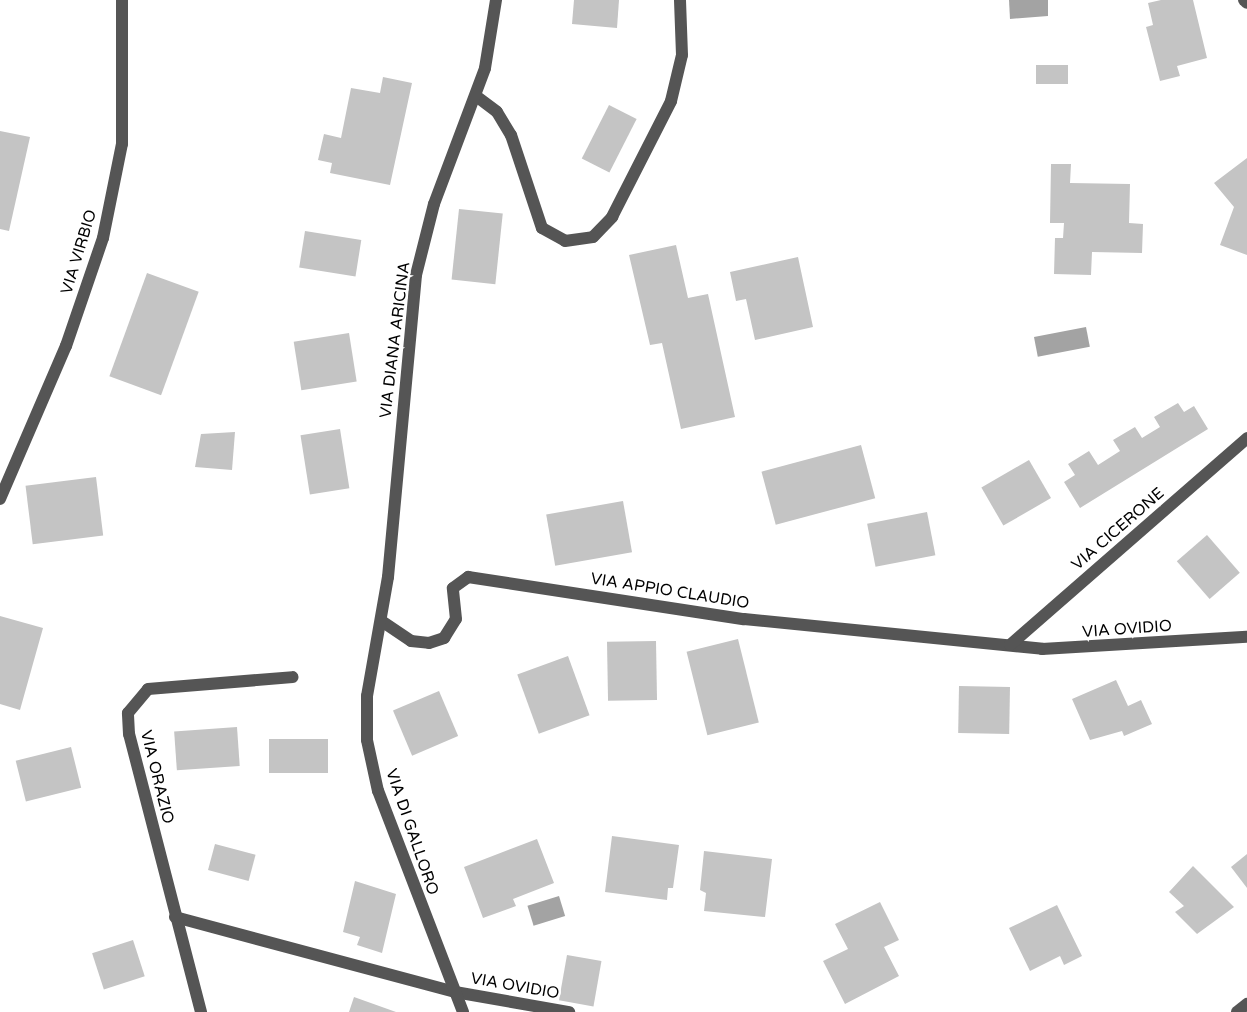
<!DOCTYPE html>
<html>
<head>
<meta charset="utf-8">
<style>
  body { margin:0 }
  #map { position:relative; width:1247px; height:1012px; overflow:hidden; background:#fff; font-family:"Varela Round",sans-serif }
  div>[style] { position:absolute }
  [style*='--x'] { left:calc(var(--x)*1px); top:calc(var(--y)*1px); width:calc(var(--w)*1px); rotate:calc(var(--a)*1deg) }
  .water>* { inset:0; background:#a3a3a3; transform-origin:0 0 }
  .building>* { inset:0; background:#c4c4c4; transform-origin:0 0 }
  .minor>* { height:12px; margin:-6px; padding:0 6px; transform-origin:6px; border-radius:6px; background:#555 }
  span { translate:-50% -50%; white-space:nowrap; text-align:center; line-height:1.15; -webkit-text-stroke:5px #fff; paint-order:stroke }
  .street-label { font-size:16px; color:#000 }
</style>
</head>
<body>
<div id="map">
  <div class="water">
    <div style="clip-path:polygon(1009px 0,1048px 0,1048px 16px,1010px 19px)"></div>
    <div style="left:1086px;top:327px;width:20px;height:53px;rotate:79deg"></div>
    <div style="left:559px;top:896px;width:21px;height:33px;rotate:73deg"></div>
  </div>
  <div class="building">
    <div style="clip-path:polygon(574px 0,619px 0,617px 28px,572px 24px)"></div>
    <div style="clip-path:polygon(1161px 0,1193px 0,1207px 58px,1177px 66px,1180px 76px,1160px 81px,1146px 27px,1153px 25px,1148px 3px)"></div>
    <div style="left:1036px;top:65px;width:32px;height:19px"></div>
    <div style="clip-path:polygon(383px 77px,412px 83px,390px 185px,330px 173px,332px 163px,318px 160px,324px 134px,341px 138px,351px 88px,380px 93px)"></div>
    <div style="left:609px;top:105px;width:31px;height:60px;rotate:27deg"></div>
    <div style="clip-path:polygon(0 131px,30px 137px,9px 231px,0 229px)"></div>
    <div style="clip-path:polygon(1247px 158px,1247px 255px,1220px 245px,1234px 207px,1214px 183px)"></div>
    <div style="clip-path:polygon(1051px 164px,1071px 164px,1070px 183px,1130px 184px,1129px 223px,1143px 224px,1142px 253px,1092px 252px,1091px 275px,1054px 274px,1055px 238px,1063px 238px,1064px 223px,1050px 223px)"></div>
    <div style="left:459px;top:209px;width:44px;height:71px;rotate:6deg"></div>
    <div style="left:305px;top:231px;width:57px;height:37px;rotate:9deg"></div>
    <div style="clip-path:polygon(676px 245px,688px 298px,708px 294px,735px 417px,681px 429px,662px 343px,650px 345px,629px 255px)"></div>
    <div style="clip-path:polygon(798px 257px,813px 327px,755px 340px,746px 299px,736px 301px,730px 272px)"></div>
    <div style="left:147px;top:273px;width:55px;height:110px;rotate:20deg"></div>
    <div style="left:349px;top:333px;width:49px;height:56px;rotate:81deg"></div>
    <div style="clip-path:polygon(1178px 403px,1184px 412px,1194px 406px,1208px 429px,1080px 508px,1064px 482px,1075px 475px,1068px 464px,1089px 451px,1098px 465px,1120px 451px,1113px 440px,1135px 427px,1142px 438px,1160px 427px,1154px 417px)"></div>
    <div style="left:340px;top:429px;width:60px;height:40px;rotate:81deg"></div>
    <div style="clip-path:polygon(235px 432px,232px 470px,195px 467px,201px 434px)"></div>
    <div style="left:861px;top:445px;width:55px;height:103px;rotate:75deg"></div>
    <div style="left:1029px;top:460px;width:44px;height:55px;rotate:60deg"></div>
    <div style="left:96px;top:477px;width:59px;height:71px;rotate:83deg"></div>
    <div style="left:623px;top:501px;width:52px;height:78px;rotate:80deg"></div>
    <div style="left:927px;top:512px;width:44px;height:61px;rotate:79deg"></div>
    <div style="left:1207px;top:535px;width:50px;height:40px;rotate:49deg"></div>
    <div style="clip-path:polygon(0 616px,43px 628px,20px 710px,0 704px)"></div>
    <div style="left:738px;top:639px;width:86px;height:53px;rotate:76deg"></div>
    <div style="left:656px;top:641px;width:59px;height:49px;rotate:89deg"></div>
    <div style="left:568px;top:656px;width:63px;height:54px;rotate:70deg"></div>
    <div style="clip-path:polygon(1116px 680px,1128px 706px,1141px 700px,1152px 724px,1124px 736px,1122px 731px,1090px 740px,1072px 699px)"></div>
    <div style="left:959px;top:686px;width:51px;height:47px;rotate:1deg"></div>
    <div style="left:439px;top:691px;width:49px;height:50px;rotate:67deg"></div>
    <div style="left:237px;top:727px;width:39px;height:63px;rotate:86deg"></div>
    <div style="left:328px;top:739px;width:34px;height:59px;rotate:90deg"></div>
    <div style="left:71px;top:747px;width:42px;height:57px;rotate:76deg"></div>
    <div style="clip-path:polygon(612px 836px,679px 845px,673px 888px,668px 888px,667px 900px,605px 892px)"></div>
    <div style="clip-path:polygon(537px 839px,554px 883px,513px 899px,516px 906px,483px 918px,464px 867px)"></div>
    <div style="left:215px;top:844px;width:42px;height:27px;rotate:15deg"></div>
    <div style="clip-path:polygon(704px 851px,772px 859px,765px 917px,704px 911px,706px 893px,700px 890px)"></div>
    <div style="clip-path:polygon(1247px 854px,1247px 888px,1231px 867px)"></div>
    <div style="clip-path:polygon(1193px 866px,1234px 907px,1197px 934px,1175px 912px,1184px 906px,1169px 892px)"></div>
    <div style="clip-path:polygon(355px 881px,396px 894px,382px 953px,357px 945px,360px 937px,343px 932px)"></div>
    <div style="clip-path:polygon(880px 902px,899px 940px,884px 947px,899px 976px,845px 1004px,823px 961px,848px 949px,835px 924px)"></div>
    <div style="clip-path:polygon(1057px 905px,1082px 956px,1064px 965px,1060px 956px,1030px 971px,1009px 928px)"></div>
    <div style="left:133px;top:940px;width:38px;height:43px;rotate:72deg"></div>
    <div style="left:567px;top:955px;width:35px;height:46px;rotate:10deg"></div>
    <div style="clip-path:polygon(354px 997px,396px 1012px,349px 1012px)"></div>
  </div>
  <div class="minor">
    <div style="--x:1244;--y:0;--w:4;--a:45"></div>
    <div style="--x:476;--y:96;--w:26;--a:37"></div>
    <div style="--x:497;--y:112;--w:27;--a:59"></div>
    <div style="--x:511;--y:135;--w:98;--a:71.6"></div>
    <div style="--x:542;--y:228;--w:26;--a:29"></div>
    <div style="--x:565;--y:241;--w:28;--a:-8"></div>
    <div style="--x:593;--y:237;--w:28;--a:-46"></div>
    <div style="--x:612;--y:217;--w:130;--a:-63"></div>
    <div style="--x:671;--y:101;--w:47;--a:-76.6"></div>
    <div style="--x:682;--y:55;--w:55;--a:-92.1"></div>
    <div style="--x:0;--y:499;--w:167;--a:-66.7"></div>
    <div style="--x:66;--y:346;--w:114;--a:-71.1"></div>
    <div style="--x:103;--y:238;--w:96;--a:-78.6"></div>
    <div style="--x:122;--y:144;--w:144;--a:-90"></div>
    <div style="--x:383;--y:622;--w:34;--a:34"></div>
    <div style="--x:411;--y:641;--w:18;--a:6"></div>
    <div style="--x:429;--y:643;--w:16;--a:-18"></div>
    <div style="--x:444;--y:638;--w:22;--a:-58"></div>
    <div style="--x:456;--y:619;--w:31;--a:-96"></div>
    <div style="--x:453;--y:588;--w:19;--a:-36"></div>
    <div style="--x:468;--y:577;--w:279;--a:8.7"></div>
    <div style="--x:744;--y:619;--w:300;--a:5.7"></div>
    <div style="--x:1042;--y:649;--w:205;--a:-3.4"></div>
    <div style="--x:1010;--y:645;--w:315;--a:-41.1"></div>
    <div style="--x:175;--y:917;--w:290;--a:15"></div>
    <div style="--x:455;--y:992;--w:116;--a:10"></div>
    <div style="--x:201;--y:1012;--w:287;--a:-104.5"></div>
    <div style="--x:129;--y:734;--w:21;--a:-93"></div>
    <div style="--x:128;--y:713;--w:31;--a:-50"></div>
    <div style="--x:148;--y:689;--w:145;--a:-4.7"></div>
    <div style="--x:463;--y:1012;--w:237;--a:-111"></div>
    <div style="--x:378;--y:791;--w:52;--a:-102.2"></div>
    <div style="--x:367;--y:740;--w:44;--a:-90"></div>
    <div style="--x:367;--y:696;--w:121;--a:-80"></div>
    <div style="--x:388;--y:577;--w:303;--a:-84.7"></div>
    <div style="--x:416;--y:275;--w:73;--a:-75.8"></div>
    <div style="--x:434;--y:204;--w:145;--a:-69.4"></div>
    <div style="--x:485;--y:68;--w:69;--a:-80.8"></div>
    <div style="--x:1237;--y:1012;--w:13;--a:-39"></div>
  </div>
  <div class="street-label">
    <span style="left:79px;top:252px;rotate:-73deg">VIA VIRBIO</span>
    <span style="left:395px;top:340px;rotate:-83deg">VIA DIANA ARICINA</span>
    <span style="left:1118px;top:529px;rotate:-41deg">VIA CICERONE</span>
    <span style="left:670px;top:591px;rotate:9deg">VIA APPIO CLAUDIO</span>
    <span style="left:1127px;top:629px;rotate:-4deg">VIA OVIDIO</span>
    <span style="left:157px;top:777px;rotate:76deg">VIA ORAZIO</span>
    <span style="left:412px;top:832px;rotate:71deg">VIA DI GALLORO</span>
    <span style="left:515px;top:986px;rotate:10deg">VIA OVIDIO</span>
  </div>
</div>
</body>
</html>
